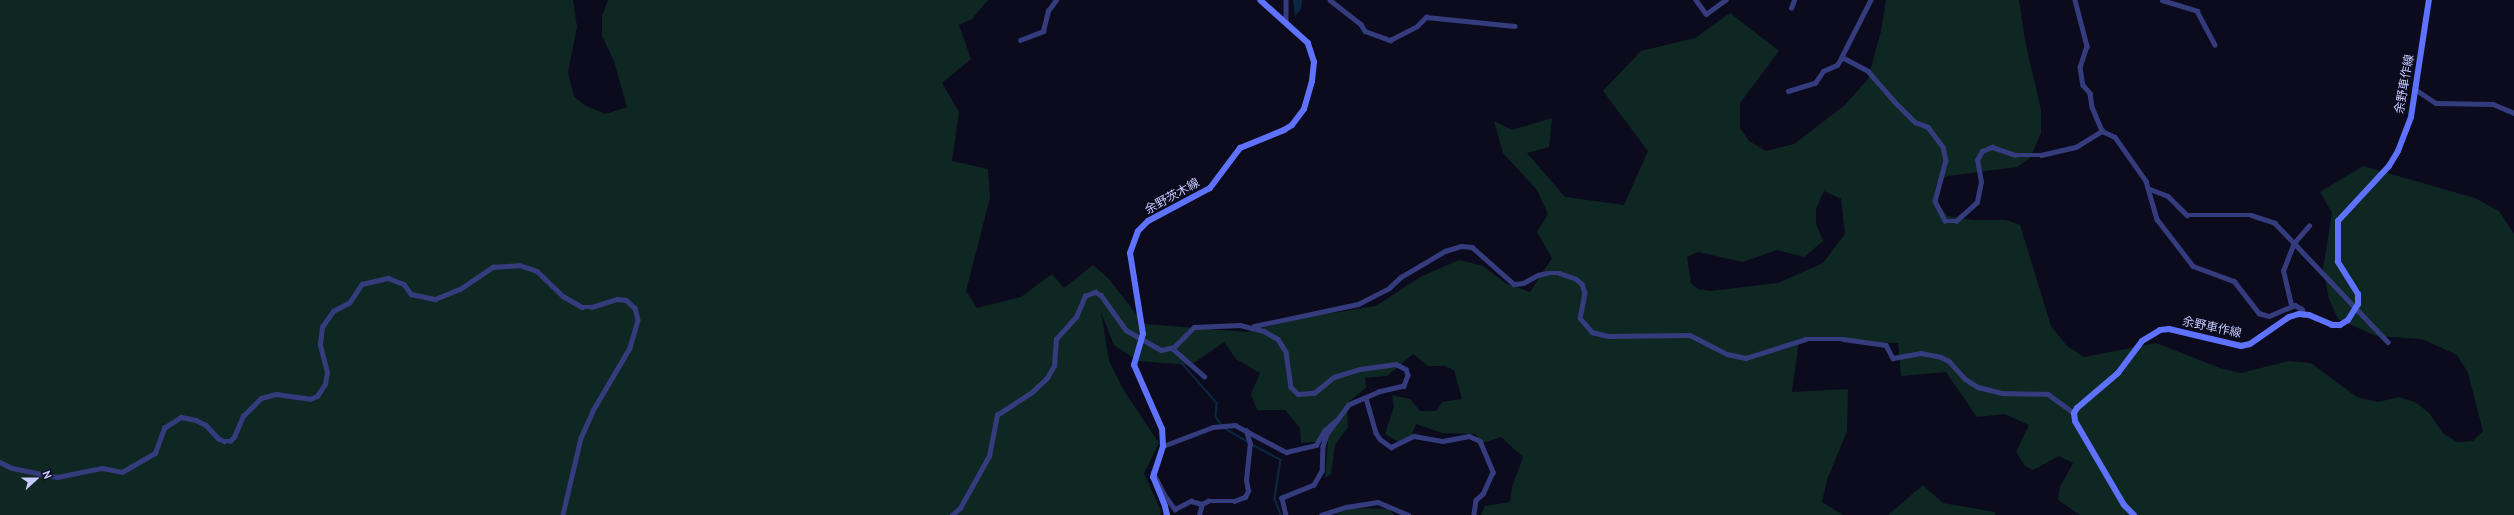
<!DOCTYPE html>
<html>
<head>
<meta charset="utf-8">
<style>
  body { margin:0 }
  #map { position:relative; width:2514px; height:515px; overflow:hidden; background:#0b0b1d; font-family:"PT Sans","Noto Sans JP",sans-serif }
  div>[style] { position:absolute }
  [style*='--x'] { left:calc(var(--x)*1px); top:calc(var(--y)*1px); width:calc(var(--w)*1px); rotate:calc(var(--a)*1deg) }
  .green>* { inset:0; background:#0e2723 }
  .water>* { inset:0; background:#0a2842 }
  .stream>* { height:1.5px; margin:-0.75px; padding:0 0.75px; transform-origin:0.75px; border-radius:0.75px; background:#0a2842 }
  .street>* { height:4.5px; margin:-2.25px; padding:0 2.25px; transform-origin:2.25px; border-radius:2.25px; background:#343c7e }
  .secondary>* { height:6px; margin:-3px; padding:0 3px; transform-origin:3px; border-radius:3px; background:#5e72ff }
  span { translate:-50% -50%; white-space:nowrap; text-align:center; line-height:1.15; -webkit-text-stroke:3.5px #0b0b1d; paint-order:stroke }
  .street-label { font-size:12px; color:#c7c9ff }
  .north { position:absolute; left:16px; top:459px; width:40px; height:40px; -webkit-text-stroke:3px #0b0b1d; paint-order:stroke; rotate:69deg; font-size:11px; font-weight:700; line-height:16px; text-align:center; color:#c7c9ff }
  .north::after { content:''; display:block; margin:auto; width:14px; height:18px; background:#c7c9ff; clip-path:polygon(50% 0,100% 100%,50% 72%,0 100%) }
</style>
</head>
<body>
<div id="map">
  <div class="green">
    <div style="clip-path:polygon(evenodd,0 0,573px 0,577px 27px,568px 72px,574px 97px,586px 106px,606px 114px,627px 107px,614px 61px,602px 36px,602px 16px,608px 0,988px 0,972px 19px,959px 25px,971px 59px,942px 83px,959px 112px,952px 161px,988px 169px,990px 198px,966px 291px,977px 308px,1021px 297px,1052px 274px,1064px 288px,1093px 265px,1108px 278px,1144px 324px,1247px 332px,1308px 317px,1376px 306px,1420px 277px,1459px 260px,1483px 266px,1507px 284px,1530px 292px,1552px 258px,1537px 232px,1548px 214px,1537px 190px,1503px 153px,1494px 121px,1512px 130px,1552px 118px,1549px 147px,1527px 153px,1565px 197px,1624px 205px,1648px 151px,1603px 91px,1641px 51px,1695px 38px,1730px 13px,1779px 51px,1740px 103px,1740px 128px,1749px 141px,1766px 151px,1794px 144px,1845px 105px,1868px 79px,1881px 31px,1886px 0,2019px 0,2025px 41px,2041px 110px,2041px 133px,2030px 158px,2017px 167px,1948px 176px,1937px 182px,1934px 199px,1948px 216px,1973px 220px,2006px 220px,2020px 225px,2051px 326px,2067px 346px,2084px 357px,2156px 343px,2220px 368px,2241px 373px,2289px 361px,2311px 363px,2357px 397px,2378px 402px,2399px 397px,2415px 402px,2429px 413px,2444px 434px,2457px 442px,2473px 441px,2483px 431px,2468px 373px,2457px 355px,2422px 339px,2376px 336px,2338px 319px,2329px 299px,2323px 269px,2332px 213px,2320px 192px,2363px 166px,2475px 198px,2499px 211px,2514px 234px,2514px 515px,2080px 515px,2058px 500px,2060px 487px,2073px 463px,2059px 456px,2033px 470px,2025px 466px,2016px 452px,2029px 425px,2005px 414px,1977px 417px,1946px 372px,1901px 376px,1898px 343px,1799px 340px,1792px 392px,1848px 389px,1847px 431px,1827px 480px,1822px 502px,1843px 515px,1481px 515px,1485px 506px,1510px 502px,1512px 487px,1523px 457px,1501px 437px,1483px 443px,1475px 434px,1442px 433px,1416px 424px,1411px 437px,1399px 442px,1385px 434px,1394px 407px,1392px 395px,1410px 399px,1420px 411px,1436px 411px,1442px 402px,1462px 399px,1454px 370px,1445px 366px,1428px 366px,1413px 354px,1387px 376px,1365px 378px,1366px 388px,1347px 403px,1348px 427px,1335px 445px,1331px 474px,1325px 478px,1328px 441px,1301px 443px,1300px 428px,1285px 410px,1257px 410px,1251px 394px,1260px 373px,1236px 359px,1224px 342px,1191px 365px,1138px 361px,1114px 345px,1101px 312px,1109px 361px,1123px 389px,1159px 443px,1144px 473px,1161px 511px,1160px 515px,0 515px,0 0,1824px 191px,1841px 199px,1845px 234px,1823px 263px,1778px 283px,1710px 291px,1698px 289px,1691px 283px,1687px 257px,1698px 252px,1743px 262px,1777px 250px,1804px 257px,1823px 241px,1816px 224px,1816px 209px,1824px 191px)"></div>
    <div style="clip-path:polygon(1923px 485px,1943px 503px,1995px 512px,1995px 515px,1888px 515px)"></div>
    <div style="clip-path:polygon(1353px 508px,1389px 509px,1394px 515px,1334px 515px)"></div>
  </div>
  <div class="water">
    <div style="clip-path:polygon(1293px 0,1302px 0,1301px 9px,1295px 16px)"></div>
  </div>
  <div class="stream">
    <div style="--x:1180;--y:361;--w:56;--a:48.6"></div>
    <div style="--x:1217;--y:403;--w:14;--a:94"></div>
    <div style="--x:1216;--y:417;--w:10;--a:53"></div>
    <div style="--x:1224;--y:428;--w:28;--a:30"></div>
    <div style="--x:1251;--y:444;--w:34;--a:28"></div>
    <div style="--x:1281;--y:460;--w:39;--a:99"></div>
    <div style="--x:1275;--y:499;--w:17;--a:69"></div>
  </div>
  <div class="street">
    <div style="--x:1286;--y:0;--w:23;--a:90"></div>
    <div style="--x:1330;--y:0;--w:39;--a:38"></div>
    <div style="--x:1361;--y:24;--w:8;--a:60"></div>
    <div style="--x:1365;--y:31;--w:27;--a:20"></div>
    <div style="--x:1390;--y:40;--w:30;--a:-27"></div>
    <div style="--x:1417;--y:26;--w:13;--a:-45"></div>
    <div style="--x:1426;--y:17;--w:89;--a:5.8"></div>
    <div style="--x:1696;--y:0;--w:17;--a:54"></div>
    <div style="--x:1706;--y:14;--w:24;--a:-36"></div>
    <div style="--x:1871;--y:0;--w:64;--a:117"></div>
    <div style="--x:1842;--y:57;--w:30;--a:28"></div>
    <div style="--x:1868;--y:71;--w:40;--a:49"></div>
    <div style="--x:1894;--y:101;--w:30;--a:45"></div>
    <div style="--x:1915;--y:122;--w:14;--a:21"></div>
    <div style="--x:1928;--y:127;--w:25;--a:53"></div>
    <div style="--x:1943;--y:147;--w:13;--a:77"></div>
    <div style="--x:1946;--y:160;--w:42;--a:105"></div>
    <div style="--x:1935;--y:201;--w:22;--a:63"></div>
    <div style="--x:1945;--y:221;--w:11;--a:0"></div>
    <div style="--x:1956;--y:221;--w:28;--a:-42"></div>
    <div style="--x:1977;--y:202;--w:20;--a:-79"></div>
    <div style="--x:1981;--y:182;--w:22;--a:-100"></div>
    <div style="--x:1977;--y:160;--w:10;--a:-61"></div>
    <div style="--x:1982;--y:151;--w:11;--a:-22"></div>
    <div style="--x:1992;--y:147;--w:24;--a:19"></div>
    <div style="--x:2015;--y:155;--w:26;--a:0"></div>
    <div style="--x:2041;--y:155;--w:36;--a:-13"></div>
    <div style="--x:2076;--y:147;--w:31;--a:-32"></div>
    <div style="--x:2075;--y:0;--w:48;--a:75.4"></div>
    <div style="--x:2087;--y:46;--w:22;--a:108"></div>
    <div style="--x:2080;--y:67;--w:18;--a:81"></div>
    <div style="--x:2083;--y:85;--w:11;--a:49"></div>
    <div style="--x:2090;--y:93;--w:14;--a:82"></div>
    <div style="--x:2092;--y:107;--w:26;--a:67"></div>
    <div style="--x:2102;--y:131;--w:14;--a:25"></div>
    <div style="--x:2115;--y:137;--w:54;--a:54.8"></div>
    <div style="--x:2146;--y:181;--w:40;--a:74"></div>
    <div style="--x:2157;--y:219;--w:59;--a:52.5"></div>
    <div style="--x:2193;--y:266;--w:44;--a:20.1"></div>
    <div style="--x:2234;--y:281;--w:41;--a:52"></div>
    <div style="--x:2259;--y:313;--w:10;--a:17"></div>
    <div style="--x:2269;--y:316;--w:28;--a:-23"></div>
    <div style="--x:2295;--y:305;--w:8;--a:30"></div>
    <div style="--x:2302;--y:309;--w:6;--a:72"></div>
    <div style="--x:2162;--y:0;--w:37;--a:17"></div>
    <div style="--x:2197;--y:11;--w:38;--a:62"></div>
    <div style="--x:1791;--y:8;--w:9;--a:-69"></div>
    <div style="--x:1020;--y:40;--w:25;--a:-21"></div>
    <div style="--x:1043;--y:31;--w:21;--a:-76"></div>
    <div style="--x:1048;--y:11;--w:14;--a:-54"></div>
    <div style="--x:2415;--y:89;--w:25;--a:34"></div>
    <div style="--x:2436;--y:103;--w:57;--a:1"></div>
    <div style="--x:2493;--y:104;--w:23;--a:23"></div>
    <div style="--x:1788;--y:91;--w:28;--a:-17"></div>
    <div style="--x:1815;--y:83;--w:14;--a:-56"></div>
    <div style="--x:1823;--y:71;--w:15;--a:-23"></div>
    <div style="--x:1837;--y:65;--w:9;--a:-58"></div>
    <div style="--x:2150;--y:189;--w:19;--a:21"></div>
    <div style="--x:2168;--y:196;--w:27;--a:45"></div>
    <div style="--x:2187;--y:215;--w:64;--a:0"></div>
    <div style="--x:2251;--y:215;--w:25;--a:18"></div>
    <div style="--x:2275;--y:223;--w:164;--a:46.5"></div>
    <div style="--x:2291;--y:305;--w:35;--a:-103"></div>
    <div style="--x:2283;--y:271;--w:30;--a:-69"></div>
    <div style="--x:2294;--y:243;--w:23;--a:-49"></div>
    <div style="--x:1254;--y:326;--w:106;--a:-11.9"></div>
    <div style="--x:1358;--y:304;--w:35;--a:-27"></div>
    <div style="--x:1389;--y:288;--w:16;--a:-43"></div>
    <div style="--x:1401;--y:277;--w:51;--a:-30.6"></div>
    <div style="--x:1445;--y:251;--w:17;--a:-17"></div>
    <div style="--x:1461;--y:246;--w:11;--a:5"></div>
    <div style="--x:1472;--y:247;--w:56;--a:41.4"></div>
    <div style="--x:1514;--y:284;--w:9;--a:-6"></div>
    <div style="--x:1523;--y:283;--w:17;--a:-28"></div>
    <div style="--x:1538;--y:275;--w:9;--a:-13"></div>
    <div style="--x:1547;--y:273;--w:12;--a:0"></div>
    <div style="--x:1559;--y:273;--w:18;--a:19"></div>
    <div style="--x:1576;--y:279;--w:8;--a:40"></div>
    <div style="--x:1582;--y:284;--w:9;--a:72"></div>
    <div style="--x:1585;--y:293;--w:25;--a:101"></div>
    <div style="--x:1580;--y:318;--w:18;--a:49"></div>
    <div style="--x:1592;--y:332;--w:16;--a:14"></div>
    <div style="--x:1608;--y:336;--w:82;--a:-0.7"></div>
    <div style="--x:1690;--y:335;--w:42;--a:27.2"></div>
    <div style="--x:1727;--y:354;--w:19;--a:12"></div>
    <div style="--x:1746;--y:358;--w:63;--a:-17.6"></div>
    <div style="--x:1806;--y:339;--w:37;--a:0"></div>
    <div style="--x:1843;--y:339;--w:43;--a:7.9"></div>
    <div style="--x:1886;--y:345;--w:15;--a:62"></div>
    <div style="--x:1893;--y:358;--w:28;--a:-10"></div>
    <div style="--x:1921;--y:353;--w:20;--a:11"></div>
    <div style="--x:1941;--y:357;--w:9;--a:27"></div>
    <div style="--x:1949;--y:361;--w:24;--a:48"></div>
    <div style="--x:1965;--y:379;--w:15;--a:32"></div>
    <div style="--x:1978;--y:387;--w:25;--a:14"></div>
    <div style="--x:2002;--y:393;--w:46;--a:1.2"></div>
    <div style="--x:2048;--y:394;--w:32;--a:36"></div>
    <div style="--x:1172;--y:348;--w:43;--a:41.2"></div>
    <div style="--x:1366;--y:398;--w:36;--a:74"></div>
    <div style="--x:1376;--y:433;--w:7;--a:56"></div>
    <div style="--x:1380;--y:439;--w:14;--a:36"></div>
    <div style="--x:1391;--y:447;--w:25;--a:-26"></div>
    <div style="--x:1414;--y:436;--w:29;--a:10"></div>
    <div style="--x:1443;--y:441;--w:26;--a:-11"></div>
    <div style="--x:1469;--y:436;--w:12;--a:24"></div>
    <div style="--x:1480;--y:441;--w:34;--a:67"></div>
    <div style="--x:1493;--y:472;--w:24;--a:114"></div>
    <div style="--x:1483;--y:494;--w:9;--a:139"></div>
    <div style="--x:1476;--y:500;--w:15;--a:98"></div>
    <div style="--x:1163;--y:446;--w:53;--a:-20.8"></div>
    <div style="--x:1213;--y:427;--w:22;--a:-5"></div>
    <div style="--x:1235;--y:425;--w:58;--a:27.9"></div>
    <div style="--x:1286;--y:452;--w:31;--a:-13"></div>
    <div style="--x:1316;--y:445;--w:16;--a:-60"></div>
    <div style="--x:1324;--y:431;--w:15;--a:-42"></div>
    <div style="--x:0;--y:462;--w:13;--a:27"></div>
    <div style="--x:12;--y:468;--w:46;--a:11.3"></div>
    <div style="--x:57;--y:477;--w:46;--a:-11.3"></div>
    <div style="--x:102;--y:468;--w:20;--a:11"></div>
    <div style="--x:122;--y:472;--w:38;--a:-30"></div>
    <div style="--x:155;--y:453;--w:27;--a:-70"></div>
    <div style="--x:164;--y:428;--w:20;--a:-33"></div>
    <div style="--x:181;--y:417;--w:15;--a:11"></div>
    <div style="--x:196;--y:420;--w:11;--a:27"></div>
    <div style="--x:206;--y:425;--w:18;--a:47"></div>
    <div style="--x:218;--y:438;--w:7;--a:27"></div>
    <div style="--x:224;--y:441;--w:6;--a:0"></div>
    <div style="--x:230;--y:441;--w:6;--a:-45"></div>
    <div style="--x:234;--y:437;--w:23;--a:-67"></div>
    <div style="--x:243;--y:416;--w:25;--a:-45"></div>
    <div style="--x:261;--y:398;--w:16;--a:-15"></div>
    <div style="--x:276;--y:394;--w:34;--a:8"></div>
    <div style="--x:310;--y:399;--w:8;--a:-23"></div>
    <div style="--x:317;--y:396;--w:14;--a:-56"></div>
    <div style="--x:325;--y:384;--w:11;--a:-80"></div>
    <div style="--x:327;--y:373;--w:30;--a:-104"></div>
    <div style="--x:320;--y:344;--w:17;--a:-83"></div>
    <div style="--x:322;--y:327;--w:19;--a:-55"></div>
    <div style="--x:333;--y:311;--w:18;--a:-27"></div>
    <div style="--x:349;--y:303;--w:23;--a:-56"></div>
    <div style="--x:362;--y:284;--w:27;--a:-13"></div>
    <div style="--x:388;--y:278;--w:17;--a:21"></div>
    <div style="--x:404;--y:284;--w:12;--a:55"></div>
    <div style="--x:411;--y:294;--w:25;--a:12"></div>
    <div style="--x:435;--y:299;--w:27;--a:-22"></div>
    <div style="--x:460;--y:289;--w:40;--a:-34"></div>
    <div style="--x:493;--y:267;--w:26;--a:-4"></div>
    <div style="--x:519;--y:265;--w:19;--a:18"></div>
    <div style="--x:537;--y:271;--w:36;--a:44"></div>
    <div style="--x:563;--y:296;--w:22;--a:30"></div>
    <div style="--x:582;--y:307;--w:10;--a:0"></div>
    <div style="--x:592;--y:307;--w:26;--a:-18"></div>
    <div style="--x:617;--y:299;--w:9;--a:6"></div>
    <div style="--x:626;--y:300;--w:12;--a:42"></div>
    <div style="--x:635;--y:308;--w:12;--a:76"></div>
    <div style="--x:638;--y:320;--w:29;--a:106"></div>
    <div style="--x:630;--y:348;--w:71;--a:120.5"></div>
    <div style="--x:594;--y:409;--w:32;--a:114"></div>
    <div style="--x:581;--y:438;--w:79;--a:103.2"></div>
    <div style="--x:1153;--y:472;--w:25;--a:63"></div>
    <div style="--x:1164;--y:494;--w:19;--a:54"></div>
    <div style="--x:1175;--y:509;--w:18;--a:-27"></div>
    <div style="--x:1191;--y:501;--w:11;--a:15"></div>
    <div style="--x:1202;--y:504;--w:7;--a:-27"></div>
    <div style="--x:1208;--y:501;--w:26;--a:0"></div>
    <div style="--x:1234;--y:501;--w:12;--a:-20"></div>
    <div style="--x:1245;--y:497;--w:7;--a:-63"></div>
    <div style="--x:1248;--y:491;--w:11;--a:-100"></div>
    <div style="--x:1246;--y:480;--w:36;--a:-84"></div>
    <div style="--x:1250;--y:444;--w:14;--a:-107"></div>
    <div style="--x:952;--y:515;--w:11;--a:-41"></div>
    <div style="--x:960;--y:508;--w:60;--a:-60.9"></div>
    <div style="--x:989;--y:456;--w:42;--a:-79"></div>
    <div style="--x:997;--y:415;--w:42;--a:-33.3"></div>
    <div style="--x:1032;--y:392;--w:21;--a:-43"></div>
    <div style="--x:1047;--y:378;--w:14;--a:-60"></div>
    <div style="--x:1054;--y:366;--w:27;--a:-86"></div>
    <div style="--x:1056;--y:339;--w:30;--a:-48"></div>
    <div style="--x:1076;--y:317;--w:23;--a:-67"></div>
    <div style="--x:1085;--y:296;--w:11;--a:-22"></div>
    <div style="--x:1095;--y:292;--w:7;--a:27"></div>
    <div style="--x:1101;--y:295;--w:43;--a:54.5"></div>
    <div style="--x:1126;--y:330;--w:40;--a:29.7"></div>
    <div style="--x:1161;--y:350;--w:13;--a:-13"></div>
    <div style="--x:1174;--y:347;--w:28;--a:-45"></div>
    <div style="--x:1194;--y:327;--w:46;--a:-2.5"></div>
    <div style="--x:1240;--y:325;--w:25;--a:14"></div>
    <div style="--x:1264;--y:331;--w:16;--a:30"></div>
    <div style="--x:1278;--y:339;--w:15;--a:58"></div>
    <div style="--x:1286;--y:352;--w:35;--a:82"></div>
    <div style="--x:1291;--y:387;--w:10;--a:45"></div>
    <div style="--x:1298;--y:394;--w:16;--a:-4"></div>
    <div style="--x:1314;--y:393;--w:26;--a:-39"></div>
    <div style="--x:1334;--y:377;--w:27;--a:-17"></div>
    <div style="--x:1360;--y:369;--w:36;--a:-8"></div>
    <div style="--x:1396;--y:364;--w:11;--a:27"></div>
    <div style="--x:1406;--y:369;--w:6;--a:72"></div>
    <div style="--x:1408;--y:375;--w:12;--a:110"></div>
    <div style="--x:1404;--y:386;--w:26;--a:167"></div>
    <div style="--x:1379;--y:392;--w:33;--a:157"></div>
    <div style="--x:1349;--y:405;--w:36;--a:127"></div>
    <div style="--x:1327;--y:434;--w:13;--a:108"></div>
    <div style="--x:1323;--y:446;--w:25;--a:92"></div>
    <div style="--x:1322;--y:471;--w:16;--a:120"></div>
    <div style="--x:1314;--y:485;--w:35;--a:158"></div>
    <div style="--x:1282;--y:498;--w:17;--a:77"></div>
    <div style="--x:1199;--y:515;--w:11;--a:-75"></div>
    <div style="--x:1321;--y:515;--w:26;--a:-18"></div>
    <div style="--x:1346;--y:507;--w:32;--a:-9"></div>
    <div style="--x:1378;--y:502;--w:33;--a:23"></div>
  </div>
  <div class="secondary">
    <div style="--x:1167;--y:515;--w:9;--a:-103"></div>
    <div style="--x:1165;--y:506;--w:31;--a:-112"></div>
    <div style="--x:1153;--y:477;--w:33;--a:-72"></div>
    <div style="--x:1163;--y:446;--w:17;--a:-93"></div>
    <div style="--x:1162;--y:429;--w:70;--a:-113.6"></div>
    <div style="--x:1134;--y:365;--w:32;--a:-74"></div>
    <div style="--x:1143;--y:334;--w:82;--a:-99.1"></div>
    <div style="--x:1130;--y:253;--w:23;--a:-70"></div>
    <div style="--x:1138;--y:231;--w:14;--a:-45"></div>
    <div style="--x:1148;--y:221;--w:70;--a:-28"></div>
    <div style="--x:1210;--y:188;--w:50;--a:-53.1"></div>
    <div style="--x:1240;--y:148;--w:48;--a:-22.2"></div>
    <div style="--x:1284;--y:130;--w:9;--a:-32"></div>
    <div style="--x:1292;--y:125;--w:20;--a:-53"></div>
    <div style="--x:1304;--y:109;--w:29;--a:-74"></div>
    <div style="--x:1312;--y:81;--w:19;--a:-84"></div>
    <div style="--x:1314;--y:62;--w:20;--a:-108"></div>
    <div style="--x:1308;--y:43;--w:64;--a:-138.1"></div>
    <div style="--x:2134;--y:515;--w:14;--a:-135"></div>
    <div style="--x:2124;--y:505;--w:97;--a:-120.3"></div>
    <div style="--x:2075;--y:421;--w:8;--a:-97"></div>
    <div style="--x:2074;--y:413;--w:6;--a:-59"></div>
    <div style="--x:2077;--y:408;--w:54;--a:-40.5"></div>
    <div style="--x:2118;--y:373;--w:40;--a:-53"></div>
    <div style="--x:2142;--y:341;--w:21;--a:-31"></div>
    <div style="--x:2160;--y:330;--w:9;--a:-6"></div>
    <div style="--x:2169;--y:329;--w:74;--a:13.3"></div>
    <div style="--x:2241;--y:346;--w:9;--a:-13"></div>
    <div style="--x:2250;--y:344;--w:47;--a:-34.7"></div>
    <div style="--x:2289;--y:317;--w:10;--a:-17"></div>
    <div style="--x:2299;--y:314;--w:10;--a:6"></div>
    <div style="--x:2309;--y:315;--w:25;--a:23"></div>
    <div style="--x:2332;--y:325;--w:8;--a:0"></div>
    <div style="--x:2340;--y:325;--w:9;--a:-32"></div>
    <div style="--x:2348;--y:320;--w:19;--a:-58"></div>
    <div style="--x:2358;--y:304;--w:10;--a:-90"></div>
    <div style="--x:2358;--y:294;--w:38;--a:-122"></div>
    <div style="--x:2338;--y:262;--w:41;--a:-90"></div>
    <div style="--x:2338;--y:221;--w:75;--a:-47.2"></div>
    <div style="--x:2389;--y:166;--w:17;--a:-59"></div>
    <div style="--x:2398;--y:151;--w:36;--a:-69"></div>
    <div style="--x:2411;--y:117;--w:118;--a:-81.3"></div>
  </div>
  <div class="street-label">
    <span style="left:2404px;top:84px;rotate:-80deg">余野車作線</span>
    <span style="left:1172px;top:196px;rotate:-29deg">余野茨木線</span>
    <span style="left:2212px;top:327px;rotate:12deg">余野車作線</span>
  </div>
  <div class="north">N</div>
</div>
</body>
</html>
